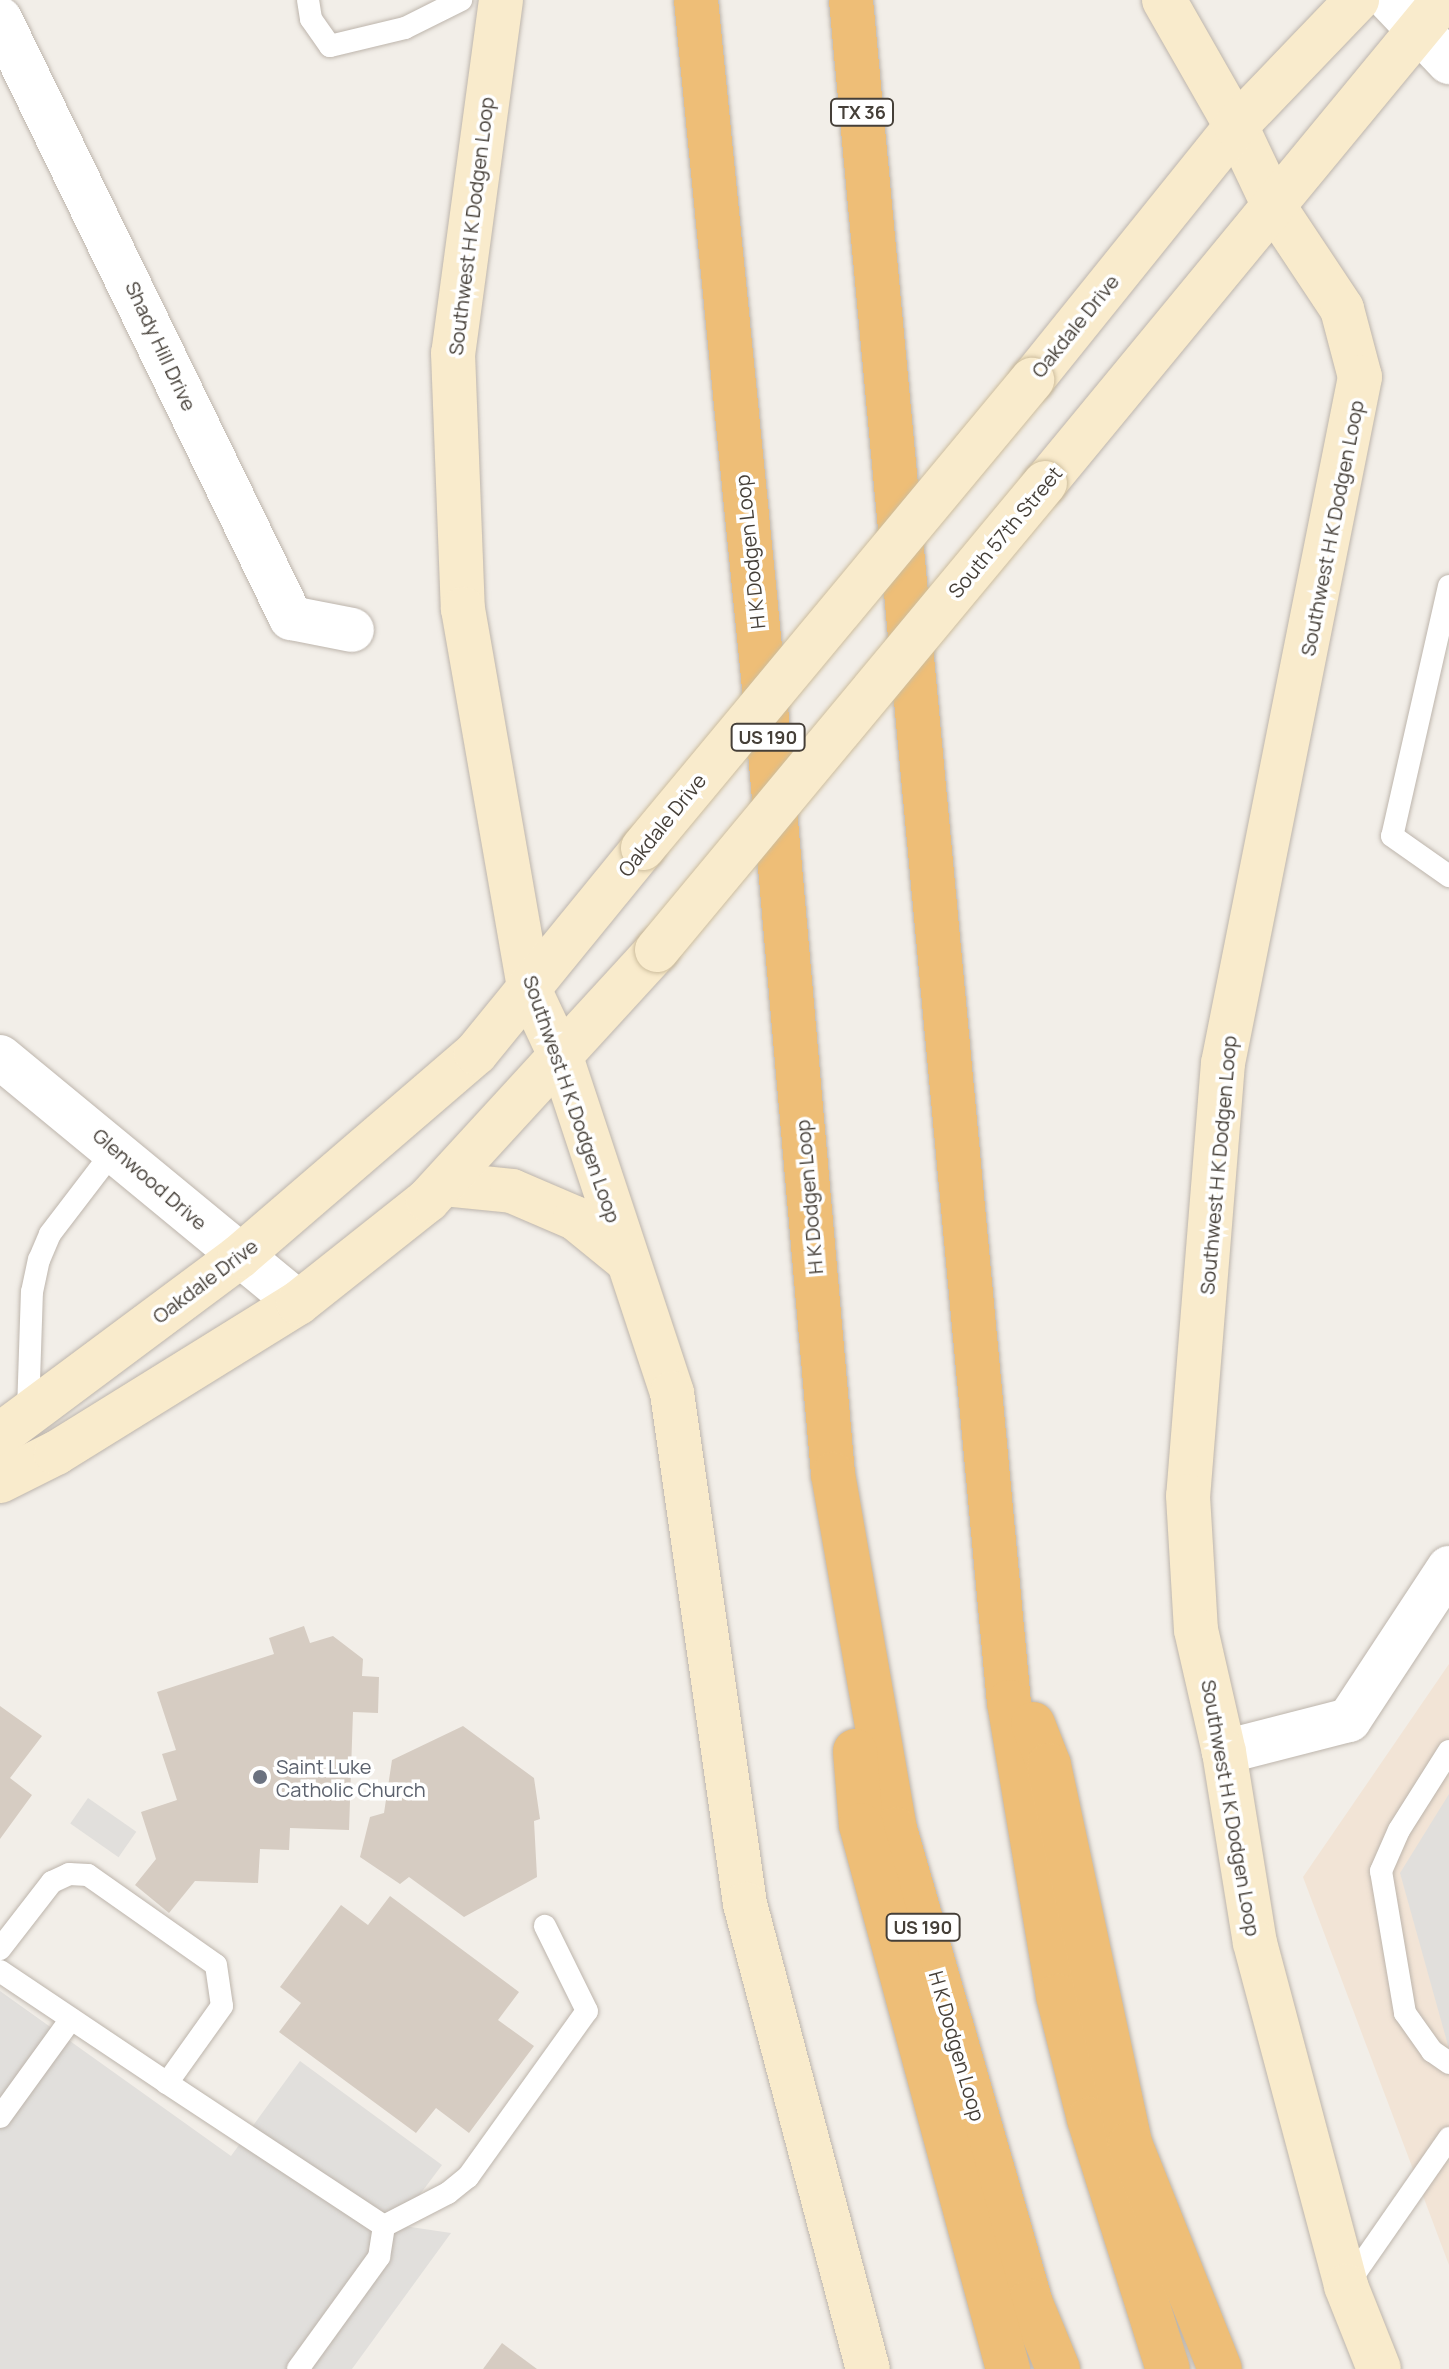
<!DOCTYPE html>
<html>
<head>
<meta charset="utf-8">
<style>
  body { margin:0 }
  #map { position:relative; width:1449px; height:2369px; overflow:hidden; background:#f2eee8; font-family:Manrope,sans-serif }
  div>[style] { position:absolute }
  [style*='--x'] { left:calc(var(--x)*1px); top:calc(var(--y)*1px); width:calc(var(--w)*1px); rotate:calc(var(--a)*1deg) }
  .commercial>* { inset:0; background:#f2e4d6 }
  .parking>* { inset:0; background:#e1dfdc; transform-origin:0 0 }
  .building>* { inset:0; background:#d6ccc2 }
  .roads { filter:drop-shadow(0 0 2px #bdb5ac) drop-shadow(0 0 2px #bdb5ac) }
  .lane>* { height:22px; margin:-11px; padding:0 11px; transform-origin:11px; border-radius:11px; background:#fff }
  .street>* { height:44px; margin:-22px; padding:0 22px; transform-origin:22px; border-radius:22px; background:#fff }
  .secondary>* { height:44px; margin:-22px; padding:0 22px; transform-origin:22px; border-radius:22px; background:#f9ebcc }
  .highway>* { height:44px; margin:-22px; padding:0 22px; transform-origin:22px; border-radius:22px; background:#eebe77 }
  .bridges { filter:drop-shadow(0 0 2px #cdbd9d) drop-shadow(0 0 2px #cdbd9d) }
  .secondary-bridge>* { height:44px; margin:-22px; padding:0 22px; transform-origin:22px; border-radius:22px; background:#f9ebcc }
  .dots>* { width:22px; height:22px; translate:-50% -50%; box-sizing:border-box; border:4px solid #fff; border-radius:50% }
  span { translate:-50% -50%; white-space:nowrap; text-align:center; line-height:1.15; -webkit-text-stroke:7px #fff; paint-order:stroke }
  .shield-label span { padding:2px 6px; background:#fff; border:2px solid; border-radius:6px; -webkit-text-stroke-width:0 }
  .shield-label { font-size:18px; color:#453f38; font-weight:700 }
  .street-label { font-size:20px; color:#453f38 }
  .worship-label { font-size:20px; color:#5b616d }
  .left { translate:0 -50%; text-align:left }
</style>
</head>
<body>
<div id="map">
  <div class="commercial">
    <div style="clip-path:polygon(1449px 1664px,1449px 2265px,1303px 1877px)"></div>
  </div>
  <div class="parking">
    <div style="clip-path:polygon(1449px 1794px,1449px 2049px,1400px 1873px)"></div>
    <div style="left:88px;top:1798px;width:59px;height:31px;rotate:35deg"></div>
    <div style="clip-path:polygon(0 1991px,231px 2156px,300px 2061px,442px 2165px,397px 2225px,451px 2233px,352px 2369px,0 2369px)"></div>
  </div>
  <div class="building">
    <div style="clip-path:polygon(304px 1626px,310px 1643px,333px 1636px,363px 1659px,362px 1676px,379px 1677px,378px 1713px,353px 1712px,349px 1830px,290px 1828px,289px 1850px,260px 1849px,258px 1883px,195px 1881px,169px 1913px,135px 1885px,156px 1859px,141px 1812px,177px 1800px,162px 1754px,176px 1750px,157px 1692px,274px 1654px,269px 1638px)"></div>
    <div style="clip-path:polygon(0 1706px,42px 1736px,10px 1778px,32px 1795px,0 1839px)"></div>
    <div style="clip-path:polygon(463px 1726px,534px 1778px,540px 1819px,534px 1821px,537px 1877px,464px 1917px,409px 1877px,400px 1884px,360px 1857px,370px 1817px,384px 1813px,392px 1760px)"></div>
    <div style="clip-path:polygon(390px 1896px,519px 1992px,498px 2020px,534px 2046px,469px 2133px,436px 2108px,416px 2133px,279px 2032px,301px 2003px,280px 1987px,341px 1905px,368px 1925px)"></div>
    <div style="clip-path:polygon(502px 2343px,537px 2369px,483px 2369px)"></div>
  </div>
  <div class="roads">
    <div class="lane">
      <div style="--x:308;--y:0;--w:19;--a:81"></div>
      <div style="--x:311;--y:19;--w:33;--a:55"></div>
      <div style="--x:330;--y:46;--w:77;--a:-13.5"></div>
      <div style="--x:405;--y:28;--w:63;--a:-26.6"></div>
      <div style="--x:1449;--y:586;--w:256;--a:102.8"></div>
      <div style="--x:1392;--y:836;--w:70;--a:35.1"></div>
      <div style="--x:28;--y:1411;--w:119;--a:-88.1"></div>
      <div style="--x:32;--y:1292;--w:33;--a:-78"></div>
      <div style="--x:39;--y:1260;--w:28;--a:-67"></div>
      <div style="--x:50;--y:1234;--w:107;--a:-52.6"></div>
      <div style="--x:1449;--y:1751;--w:93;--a:122.3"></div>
      <div style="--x:1399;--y:1830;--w:45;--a:113.7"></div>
      <div style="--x:1381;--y:1871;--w:144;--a:80.4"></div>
      <div style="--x:1405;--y:2013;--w:47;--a:54.6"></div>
      <div style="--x:1432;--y:2051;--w:21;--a:35"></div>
      <div style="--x:0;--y:1949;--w:85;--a:-52.2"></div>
      <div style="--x:52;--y:1882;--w:19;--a:-25"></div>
      <div style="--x:69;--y:1874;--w:19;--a:3"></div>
      <div style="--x:88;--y:1875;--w:156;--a:35.1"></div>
      <div style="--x:216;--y:1965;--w:41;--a:81.7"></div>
      <div style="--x:222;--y:2006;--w:95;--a:125.5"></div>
      <div style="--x:167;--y:2083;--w:260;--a:33.4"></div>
      <div style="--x:384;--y:2226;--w:31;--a:99"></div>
      <div style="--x:379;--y:2257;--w:138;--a:125.9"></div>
      <div style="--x:0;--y:1971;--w:201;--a:33.8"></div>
      <div style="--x:0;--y:2117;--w:121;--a:-54.1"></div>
      <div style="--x:384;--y:2226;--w:72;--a:-27.3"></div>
      <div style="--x:448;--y:2193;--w:26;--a:-39"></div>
      <div style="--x:468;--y:2177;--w:204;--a:-54.4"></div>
      <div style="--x:587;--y:2011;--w:95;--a:-116.3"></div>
      <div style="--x:1347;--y:2285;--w:179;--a:-55.2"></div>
    </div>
    <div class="street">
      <div style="--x:1390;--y:0;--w:86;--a:46.4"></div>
      <div style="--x:0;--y:19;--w:666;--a:64.09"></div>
      <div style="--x:291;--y:618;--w:62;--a:11.1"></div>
      <div style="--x:0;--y:1057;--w:386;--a:39.5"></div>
      <div style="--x:1224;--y:1752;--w:129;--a:-14.4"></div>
      <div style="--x:1349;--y:1720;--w:182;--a:-56.7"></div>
    </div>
    <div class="secondary">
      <div style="--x:501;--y:0;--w:356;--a:97.7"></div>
      <div style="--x:453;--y:353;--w:256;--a:87.8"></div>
      <div style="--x:463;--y:609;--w:386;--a:80.1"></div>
      <div style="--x:529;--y:989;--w:75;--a:64.8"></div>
      <div style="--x:561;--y:1057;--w:354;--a:71.7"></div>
      <div style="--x:672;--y:1393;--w:516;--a:81.87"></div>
      <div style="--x:745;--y:1904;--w:481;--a:75.2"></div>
      <div style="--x:1164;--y:0;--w:145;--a:60.3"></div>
      <div style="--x:1236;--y:126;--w:91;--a:64.6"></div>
      <div style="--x:1275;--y:208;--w:121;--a:56.4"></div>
      <div style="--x:1342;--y:309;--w:70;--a:75.2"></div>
      <div style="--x:1360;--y:377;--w:700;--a:101.29"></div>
      <div style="--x:1223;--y:1063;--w:434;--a:94.6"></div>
      <div style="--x:1188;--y:1496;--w:134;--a:86.6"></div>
      <div style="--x:1196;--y:1630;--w:125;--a:77.1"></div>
      <div style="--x:1224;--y:1752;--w:193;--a:80.8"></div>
      <div style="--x:1255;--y:1943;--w:355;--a:75.1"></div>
      <div style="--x:1346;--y:2286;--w:89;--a:68.3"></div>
      <div style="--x:1032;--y:380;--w:326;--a:-51.2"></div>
      <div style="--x:1236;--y:126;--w:175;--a:-46.2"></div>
      <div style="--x:1045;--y:483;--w:626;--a:-50.51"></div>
      <div style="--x:444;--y:1184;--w:68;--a:5.9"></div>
      <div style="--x:512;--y:1191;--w:69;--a:23.2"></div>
      <div style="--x:575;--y:1218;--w:68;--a:39.1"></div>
      <div style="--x:0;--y:1435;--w:299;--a:-36.7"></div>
      <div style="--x:240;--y:1256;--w:311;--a:-40.7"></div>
      <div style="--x:476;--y:1053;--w:264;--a:-50.8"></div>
      <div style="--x:0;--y:1481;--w:63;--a:-26.6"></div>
      <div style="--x:56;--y:1453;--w:285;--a:-31.8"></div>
      <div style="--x:298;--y:1303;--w:166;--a:-38.4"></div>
      <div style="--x:428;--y:1200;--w:339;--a:-47.5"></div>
    </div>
    <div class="highway">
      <div style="--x:696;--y:0;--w:722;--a:84.35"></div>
      <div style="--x:767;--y:718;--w:759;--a:85.01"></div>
      <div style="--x:833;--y:1474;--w:360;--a:80.1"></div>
      <div style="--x:895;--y:1829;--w:491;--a:74"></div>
      <div style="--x:1030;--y:2301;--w:74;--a:67.6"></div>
      <div style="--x:851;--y:0;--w:1709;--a:84.7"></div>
      <div style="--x:1009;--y:1702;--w:298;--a:80.5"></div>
      <div style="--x:1058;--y:1996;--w:127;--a:75.9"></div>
      <div style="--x:1089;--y:2119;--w:262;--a:72.5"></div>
      <div style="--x:1033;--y:1724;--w:44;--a:68.7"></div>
      <div style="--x:1049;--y:1765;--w:387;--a:77.9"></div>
      <div style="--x:1130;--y:2143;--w:243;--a:68.3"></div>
      <div style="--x:855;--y:1751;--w:74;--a:85.4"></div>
      <div style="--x:861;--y:1825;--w:564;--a:74.88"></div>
    </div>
  </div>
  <div class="bridges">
    <div class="secondary-bridge">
      <div style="--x:643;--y:848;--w:609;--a:-50.27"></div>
      <div style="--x:657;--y:950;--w:607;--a:-50.28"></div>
    </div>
  </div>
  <div class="dots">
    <div style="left:260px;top:1777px;background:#6b7280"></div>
  </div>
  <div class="shield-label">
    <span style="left:862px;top:112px">TX 36</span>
    <span style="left:768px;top:737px">US 190</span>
    <span style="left:923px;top:1927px">US 190</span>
  </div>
  <div class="street-label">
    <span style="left:471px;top:226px;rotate:-83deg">Southwest H K Dodgen Loop</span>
    <span style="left:1075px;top:326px;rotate:-51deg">Oakdale Drive</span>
    <span style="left:161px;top:346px;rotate:65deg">Shady Hill Drive</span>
    <span style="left:1332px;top:528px;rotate:-79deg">Southwest H K Dodgen Loop</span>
    <span style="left:1005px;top:532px;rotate:-50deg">South 57th Street</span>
    <span style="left:750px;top:552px;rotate:-96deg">H K Dodgen Loop</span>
    <span style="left:662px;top:825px;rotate:-51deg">Oakdale Drive</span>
    <span style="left:572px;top:1099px;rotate:71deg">Southwest H K Dodgen Loop</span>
    <span style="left:1218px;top:1165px;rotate:-85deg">Southwest H K Dodgen Loop</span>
    <span style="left:150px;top:1179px;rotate:41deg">Glenwood Drive</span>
    <span style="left:809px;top:1197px;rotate:-95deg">H K Dodgen Loop</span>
    <span style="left:205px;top:1281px;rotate:-37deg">Oakdale Drive</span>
    <span style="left:1231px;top:1808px;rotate:80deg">Southwest H K Dodgen Loop</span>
    <span style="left:957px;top:2046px;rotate:74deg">H K Dodgen Loop</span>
  </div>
  <div class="worship-label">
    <span class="left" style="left:276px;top:1778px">Saint Luke<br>Catholic Church</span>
  </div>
</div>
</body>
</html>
